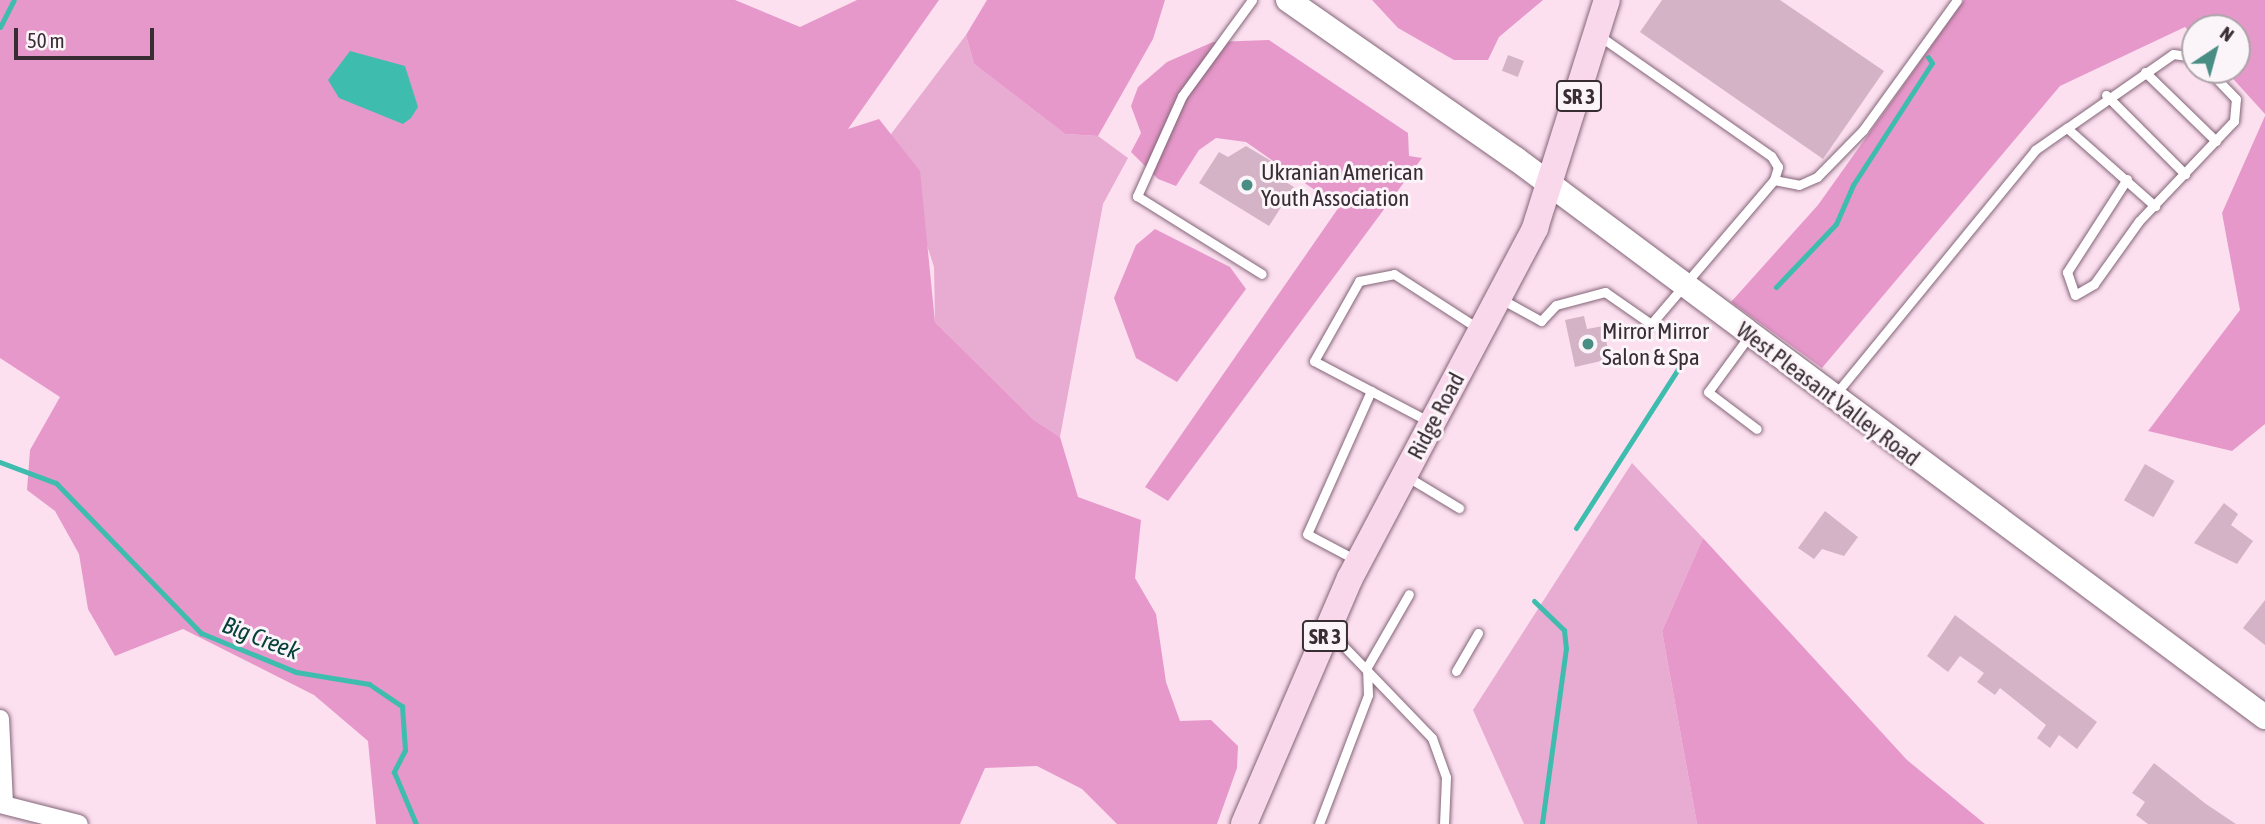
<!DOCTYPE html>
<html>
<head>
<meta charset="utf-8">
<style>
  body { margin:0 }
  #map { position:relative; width:2265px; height:824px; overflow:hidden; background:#fce0f0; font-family:"Asap Condensed",sans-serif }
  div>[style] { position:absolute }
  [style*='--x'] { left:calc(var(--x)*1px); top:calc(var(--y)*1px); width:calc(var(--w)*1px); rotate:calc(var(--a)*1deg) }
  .green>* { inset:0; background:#e8abd1 }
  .forest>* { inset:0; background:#e698ca }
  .water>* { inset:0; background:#3ebdaf }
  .stream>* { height:5px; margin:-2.5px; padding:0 2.5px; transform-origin:2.5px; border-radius:2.5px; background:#3ebdaf }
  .building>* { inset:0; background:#d4b3c6; transform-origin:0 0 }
  .roads { filter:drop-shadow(0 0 2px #836577) drop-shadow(0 0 2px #836577) }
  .service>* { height:9px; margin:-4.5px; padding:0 4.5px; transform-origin:4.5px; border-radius:4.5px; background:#fff }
  .minor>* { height:18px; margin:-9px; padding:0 9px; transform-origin:9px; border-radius:9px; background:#fff }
  .secondary>* { height:24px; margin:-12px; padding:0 12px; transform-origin:12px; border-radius:12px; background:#fff }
  .primary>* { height:26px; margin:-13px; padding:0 13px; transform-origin:13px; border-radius:13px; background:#f9d8ec }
  .dots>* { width:19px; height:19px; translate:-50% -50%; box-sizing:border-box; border:4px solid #fbf4f8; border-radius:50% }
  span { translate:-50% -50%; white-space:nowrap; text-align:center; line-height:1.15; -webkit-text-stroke:6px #fbf4f8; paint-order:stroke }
  .shield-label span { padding:2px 5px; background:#fbf4f8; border:2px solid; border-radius:5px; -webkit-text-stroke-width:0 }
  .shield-label { font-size:21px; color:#392d34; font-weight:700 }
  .poi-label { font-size:23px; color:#392d34 }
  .left { translate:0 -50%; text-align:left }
  .street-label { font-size:23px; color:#392d34 }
  .water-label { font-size:24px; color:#07413b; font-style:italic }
  .north { position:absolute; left:2181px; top:14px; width:70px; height:70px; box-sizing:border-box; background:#fbf4f8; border:2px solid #ada4aa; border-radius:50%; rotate:36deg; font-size:19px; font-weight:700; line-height:28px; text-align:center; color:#392d34 }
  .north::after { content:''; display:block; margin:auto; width:24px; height:32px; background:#488e84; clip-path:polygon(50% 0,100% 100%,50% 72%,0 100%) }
  .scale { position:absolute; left:14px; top:28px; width:140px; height:32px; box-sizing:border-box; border:4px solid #392d34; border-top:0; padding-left:9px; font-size:21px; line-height:24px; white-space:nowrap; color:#392d34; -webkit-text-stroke:5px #fbf4f8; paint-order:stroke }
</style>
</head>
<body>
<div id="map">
  <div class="green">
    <div style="clip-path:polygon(966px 35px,974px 64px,1065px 134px,1098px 136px,1128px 158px,1103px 204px,1060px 437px,1034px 420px,935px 322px,934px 267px,891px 134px)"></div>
    <div style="clip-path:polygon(1632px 463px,1703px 538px,1662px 631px,1697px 824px,1524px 824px,1473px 710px)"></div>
  </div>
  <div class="forest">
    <div style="clip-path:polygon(0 0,735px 0,800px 27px,857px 0,939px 0,848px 129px,879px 119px,920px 171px,935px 322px,1034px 420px,1060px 437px,1078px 497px,1141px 520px,1135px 578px,1156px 614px,1166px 682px,1180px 721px,1211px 720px,1238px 746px,1237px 768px,1217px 824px,1117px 824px,1082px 789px,1037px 766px,985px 768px,960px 824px,376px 824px,368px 741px,314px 695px,183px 629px,115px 656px,88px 609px,79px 554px,55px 511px,27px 490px,30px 450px,60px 397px,0 358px)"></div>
    <div style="clip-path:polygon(987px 0,1165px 0,1153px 39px,1098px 136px,1065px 134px,974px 64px,966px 35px)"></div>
    <div style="clip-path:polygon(1372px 0,1543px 0,1499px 37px,1488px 60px,1454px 60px,1398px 28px)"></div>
    <div style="clip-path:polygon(1964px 0,2265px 0,2265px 114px,2225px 70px,2237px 70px,2237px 28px,2195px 28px,2195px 37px,2185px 27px,2060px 86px,1822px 368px,1731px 302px,1818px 205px)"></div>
    <div style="clip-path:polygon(1269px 40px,1408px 133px,1409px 156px,1422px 158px,1168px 501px,1145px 487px,1339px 207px,1246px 142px,1216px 138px,1199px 150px,1176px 186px,1158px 179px,1131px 152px,1141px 133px,1131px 106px,1138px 87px,1167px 62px,1213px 42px)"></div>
    <div style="clip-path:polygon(2265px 116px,2265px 424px,2232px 451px,2148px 431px,2240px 310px,2222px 213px)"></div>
    <div style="clip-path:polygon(1155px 229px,1230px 267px,1246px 289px,1177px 382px,1136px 358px,1114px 298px,1136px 245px)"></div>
    <div style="clip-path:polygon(1703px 538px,1907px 760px,1985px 824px,1697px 824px,1662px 631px)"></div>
  </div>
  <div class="water">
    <div style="clip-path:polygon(350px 51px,405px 66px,418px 107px,411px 118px,403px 124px,339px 98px,328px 80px)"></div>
  </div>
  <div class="stream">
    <div style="--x:0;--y:27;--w:30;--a:-63"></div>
    <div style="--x:1776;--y:287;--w:87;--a:-46.4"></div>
    <div style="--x:1836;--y:224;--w:43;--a:-66.4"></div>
    <div style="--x:1853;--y:185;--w:145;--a:-57.1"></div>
    <div style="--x:1932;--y:63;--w:7;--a:-124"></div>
    <div style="--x:0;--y:462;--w:60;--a:20.6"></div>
    <div style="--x:56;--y:483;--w:209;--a:46"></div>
    <div style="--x:201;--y:633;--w:103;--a:22.3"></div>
    <div style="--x:296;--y:672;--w:74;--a:9.3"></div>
    <div style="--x:369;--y:684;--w:40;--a:34"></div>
    <div style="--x:402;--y:706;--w:44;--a:86.1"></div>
    <div style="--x:405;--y:750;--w:25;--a:117"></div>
    <div style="--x:394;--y:772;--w:56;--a:67.1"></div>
    <div style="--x:1576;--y:528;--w:189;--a:-57.3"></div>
    <div style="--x:1534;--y:601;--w:42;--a:44"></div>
    <div style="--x:1564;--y:630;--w:18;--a:84"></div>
    <div style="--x:1566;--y:648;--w:178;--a:97.8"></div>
  </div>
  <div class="building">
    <div style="clip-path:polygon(1662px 0,1780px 0,1884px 71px,1823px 159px,1640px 32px)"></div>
    <div style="left:1508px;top:55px;width:17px;height:17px;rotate:21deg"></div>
    <div style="clip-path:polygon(1246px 146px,1286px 170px,1284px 181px,1294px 187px,1269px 226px,1199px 183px,1219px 152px,1228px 157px)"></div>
    <div style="clip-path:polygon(1584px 316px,1587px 329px,1603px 326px,1610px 359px,1575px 367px,1565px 320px)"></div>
    <div style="left:2145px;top:464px;width:34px;height:42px;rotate:30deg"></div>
    <div style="clip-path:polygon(2224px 503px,2238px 514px,2231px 525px,2253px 541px,2237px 564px,2194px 543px)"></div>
    <div style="clip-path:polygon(1825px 511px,1858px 537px,1844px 556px,1822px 549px,1814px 559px,1798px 548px)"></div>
    <div style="clip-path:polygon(2265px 600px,2265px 645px,2243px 628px)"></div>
    <div style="clip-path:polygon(1955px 615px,2097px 722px,2077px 749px,2059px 735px,2050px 748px,2037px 738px,2046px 725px,2000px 688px,1995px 695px,1977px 682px,1984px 673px,1960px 656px,1948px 672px,1927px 656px)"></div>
    <div style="clip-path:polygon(2154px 763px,2206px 804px,2236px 824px,2148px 824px,2136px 815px,2145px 802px,2132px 793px)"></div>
  </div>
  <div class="roads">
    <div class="service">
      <div style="--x:1252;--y:0;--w:119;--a:126.1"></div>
      <div style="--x:1182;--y:96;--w:110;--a:114.2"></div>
      <div style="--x:1137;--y:196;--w:147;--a:32"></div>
      <div style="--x:2145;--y:72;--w:99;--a:44.2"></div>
      <div style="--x:2106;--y:95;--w:112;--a:45"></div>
      <div style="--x:2067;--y:128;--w:129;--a:-34.9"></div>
      <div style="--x:2173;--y:54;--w:22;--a:8"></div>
      <div style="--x:2127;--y:179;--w:111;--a:122.8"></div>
      <div style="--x:2067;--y:272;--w:24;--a:71"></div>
      <div style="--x:2075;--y:295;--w:22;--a:-30"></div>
      <div style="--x:2094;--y:284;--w:77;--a:-54.5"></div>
      <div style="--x:2139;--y:221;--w:138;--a:-46.5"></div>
      <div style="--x:2234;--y:121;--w:22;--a:-85"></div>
      <div style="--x:2236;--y:99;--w:40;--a:-134"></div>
      <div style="--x:1774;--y:180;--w:25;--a:11"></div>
      <div style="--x:1799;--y:185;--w:20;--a:-24"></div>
      <div style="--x:1817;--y:177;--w:66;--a:-45.6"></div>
      <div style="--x:1863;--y:130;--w:160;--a:-54.1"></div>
      <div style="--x:1501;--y:299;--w:46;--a:28.8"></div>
      <div style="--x:1541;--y:321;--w:22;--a:-47"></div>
      <div style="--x:1556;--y:305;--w:51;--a:-14.9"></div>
      <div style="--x:1605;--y:292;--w:56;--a:34.8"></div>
      <div style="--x:1651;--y:324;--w:189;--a:-49.5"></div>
      <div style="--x:1774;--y:180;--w:14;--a:-73"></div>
      <div style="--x:1778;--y:167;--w:13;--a:-122"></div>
      <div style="--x:1771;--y:156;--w:211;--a:-145"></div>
      <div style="--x:1749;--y:336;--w:69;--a:126.2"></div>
      <div style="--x:1708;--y:392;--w:61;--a:37.1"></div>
      <div style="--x:1834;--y:396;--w:318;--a:-50.7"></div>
      <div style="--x:2035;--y:150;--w:39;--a:-35"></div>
      <div style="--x:2067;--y:128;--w:118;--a:41.6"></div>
      <div style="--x:1430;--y:422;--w:131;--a:-152.3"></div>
      <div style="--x:1314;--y:361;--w:92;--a:-60.6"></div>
      <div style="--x:1359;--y:281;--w:36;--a:-11"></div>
      <div style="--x:1394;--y:274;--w:101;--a:32.9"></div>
      <div style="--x:1406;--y:476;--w:62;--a:31.1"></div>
      <div style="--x:1356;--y:560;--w:55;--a:-152"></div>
      <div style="--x:1307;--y:534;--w:157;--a:-65.9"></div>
      <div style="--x:1330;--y:632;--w:147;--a:46.1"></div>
      <div style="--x:1432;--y:738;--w:41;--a:70.3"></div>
      <div style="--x:1446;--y:777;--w:47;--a:92.4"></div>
      <div style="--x:1456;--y:671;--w:44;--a:-59.9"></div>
      <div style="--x:1319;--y:824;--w:138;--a:-69.2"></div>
      <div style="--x:1368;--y:695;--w:28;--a:-92"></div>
      <div style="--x:1367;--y:667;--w:84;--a:-60.1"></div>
    </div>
    <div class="minor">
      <div style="--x:0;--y:719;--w:84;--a:87.3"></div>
      <div style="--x:0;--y:804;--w:81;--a:14.2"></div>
    </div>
    <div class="secondary">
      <div style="--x:1288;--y:0;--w:278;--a:34.9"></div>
      <div style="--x:1516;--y:159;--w:934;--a:36.69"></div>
    </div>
    <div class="primary">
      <div style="--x:1244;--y:824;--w:268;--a:-66.7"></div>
      <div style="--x:1350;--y:578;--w:396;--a:-62.1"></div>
      <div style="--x:1535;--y:228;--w:239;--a:-72.5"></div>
    </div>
  </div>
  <div class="dots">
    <div style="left:1247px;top:185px;background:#488e84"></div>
    <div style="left:1588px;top:344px;background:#488e84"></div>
  </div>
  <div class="shield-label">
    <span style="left:1579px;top:96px">SR 3</span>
    <span style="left:1325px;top:636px">SR 3</span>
  </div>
  <div class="poi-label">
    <span class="left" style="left:1261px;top:185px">Ukranian American<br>Youth Association</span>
    <span class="left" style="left:1602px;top:344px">Mirror Mirror<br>Salon &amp; Spa</span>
  </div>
  <div class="street-label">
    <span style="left:1828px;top:394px;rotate:37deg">West Pleasant Valley Road</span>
    <span style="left:1436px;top:416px;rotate:-62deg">Ridge Road</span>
  </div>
  <div class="water-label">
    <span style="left:261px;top:638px;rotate:21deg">Big Creek</span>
  </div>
  <div class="north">N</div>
  <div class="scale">50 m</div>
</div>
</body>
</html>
